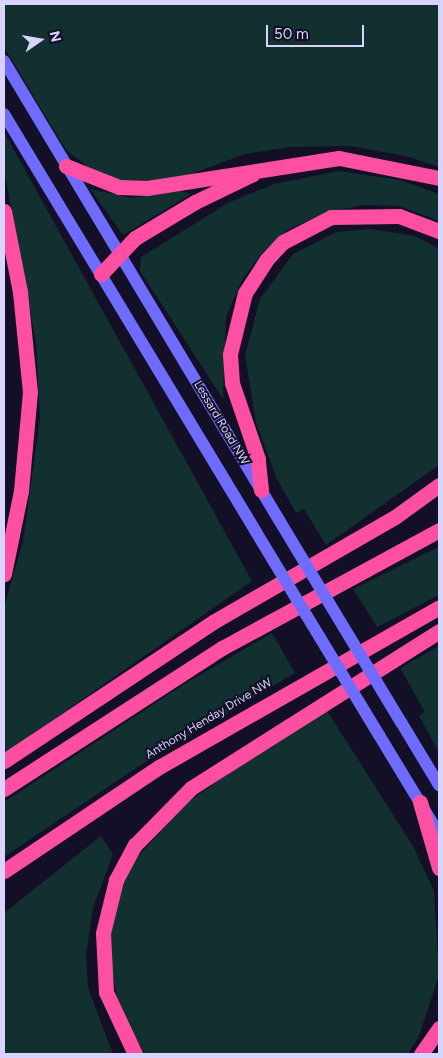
<!DOCTYPE html>
<html>
<head>
<meta charset="utf-8">
<style>
  body { margin:0 }
  #map { position:relative; width:443px; height:1058px; overflow:hidden; background:#130f26; font-family:Figtree,sans-serif }
  div>[style] { position:absolute }
  [style*='--x'] { left:calc(var(--x)*1px); top:calc(var(--y)*1px); width:calc(var(--w)*1px); rotate:calc(var(--a)*1deg) }
  .green>* { inset:0; background:#12302f }
  .secondary>* { height:12px; margin:-6px; padding:0 6px; transform-origin:6px; border-radius:6px; background:#6f6bff }
  .motorway>* { height:15px; margin:-7.5px; padding:0 7.5px; transform-origin:7.5px; border-radius:7.5px; background:#ff4fa3 }
  .secondary-bridge>* { height:12px; margin:-6px; padding:0 6px; transform-origin:6px; border-radius:6px; background:#6f6bff }
  span { translate:-50% -50%; white-space:nowrap; text-align:center; line-height:1.15; -webkit-text-stroke:4px #130f26; paint-order:stroke }
  .street-label { font-size:12px; color:#d9d4ff }
  .frame { position:absolute; inset:0; border:5px solid #d9d4ff; pointer-events:none }
  .north { position:absolute; left:15px; top:15px; width:50px; height:50px; -webkit-text-stroke:4px #130f26; paint-order:stroke; rotate:77deg; font-size:14px; font-weight:700; line-height:20px; text-align:center; color:#d9d4ff }
  .north::after { content:''; display:block; margin:auto; width:18px; height:22px; background:#d9d4ff; clip-path:polygon(50% 0,100% 100%,50% 72%,0 100%) }
  .scale { position:absolute; left:266px; top:25px; width:98px; height:22px; box-sizing:border-box; border:2px solid #d9d4ff; border-top:0; padding-left:6px; font-size:15px; line-height:18px; white-space:nowrap; color:#d9d4ff; -webkit-text-stroke:4px #130f26; paint-order:stroke }
</style>
</head>
<body>
<div id="map">
  <div class="green">
    <div style="clip-path:polygon(4px 4px,439px 4px,439px 167px,406px 156px,350px 146px,289px 147px,245px 154px,178px 179px,136px 185px,104px 179px,66px 150px,4px 47px)"></div>
    <div style="clip-path:polygon(4px 132px,252px 581px,4px 754px,4px 608px,23px 541px,40px 418px,36px 342px,4px 170px)"></div>
    <div style="clip-path:polygon(339px 171px,400px 180px,439px 194px,439px 221px,400px 206px,363px 205px,325px 213px,289px 229px,263px 252px,242px 280px,226px 317px,223px 399px,140px 271px,141px 257px,228px 203px,274px 184px)"></div>
    <div style="clip-path:polygon(90px 189px,132px 198px,180px 191px,191px 194px,123px 235px)"></div>
    <div style="clip-path:polygon(371px 229px,415px 236px,439px 249px,439px 465px,326px 545px,304px 509px,296px 513px,276px 477px,256px 423px,245px 355px,260px 299px,293px 254px,336px 232px)"></div>
    <div style="clip-path:polygon(439px 547px,439px 595px,377px 627px,353px 589px)"></div>
    <div style="clip-path:polygon(272px 633px,295px 673px,136px 768px,4px 857px,4px 802px,186px 683px)"></div>
    <div style="clip-path:polygon(439px 646px,439px 753px,419px 716px,425px 712px,400px 668px)"></div>
    <div style="clip-path:polygon(324px 706px,413px 846px,434px 891px,439px 975px,419px 1036px,408px 1054px,145px 1054px,120px 1011px,110px 961px,109px 935px,126px 870px,184px 805px)"></div>
    <div style="clip-path:polygon(101px 836px,113px 854px,93px 908px,86px 955px,88px 988px,113px 1054px,4px 1054px,4px 913px)"></div>
  </div>
  <div class="secondary">
    <div style="--x:4;--y:61;--w:535;--a:59.07"></div>
    <div style="--x:4;--y:114;--w:488;--a:58.9"></div>
    <div style="--x:401;--y:722;--w:74;--a:58.9"></div>
    <div style="--x:379;--y:735;--w:116;--a:58.8"></div>
  </div>
  <div class="motorway">
    <div style="--x:66;--y:166;--w:57;--a:21.6"></div>
    <div style="--x:119;--y:187;--w:28;--a:2"></div>
    <div style="--x:147;--y:188;--w:194;--a:-8.9"></div>
    <div style="--x:339;--y:158;--w:102;--a:11.3"></div>
    <div style="--x:4;--y:211;--w:83;--a:78.8"></div>
    <div style="--x:20;--y:292;--w:100;--a:84.3"></div>
    <div style="--x:30;--y:392;--w:99;--a:95.2"></div>
    <div style="--x:21;--y:491;--w:85;--a:101.6"></div>
    <div style="--x:101;--y:274;--w:50;--a:-46.6"></div>
    <div style="--x:135;--y:238;--w:70;--a:-31"></div>
    <div style="--x:195;--y:202;--w:64;--a:-25.8"></div>
    <div style="--x:261;--y:490;--w:31;--a:-96"></div>
    <div style="--x:258;--y:459;--w:80;--a:-108.9"></div>
    <div style="--x:232;--y:383;--w:29;--a:-94"></div>
    <div style="--x:230;--y:354;--w:63;--a:-76.2"></div>
    <div style="--x:245;--y:293;--w:40;--a:-57.1"></div>
    <div style="--x:267;--y:259;--w:23;--a:-47"></div>
    <div style="--x:283;--y:242;--w:54;--a:-27.5"></div>
    <div style="--x:331;--y:217;--w:68;--a:-0.8"></div>
    <div style="--x:399;--y:216;--w:43;--a:20.6"></div>
    <div style="--x:4;--y:761;--w:251;--a:-33.6"></div>
    <div style="--x:213;--y:622;--w:210;--a:-30"></div>
    <div style="--x:395;--y:517;--w:54;--a:-36"></div>
    <div style="--x:4;--y:789;--w:260;--a:-32.9"></div>
    <div style="--x:222;--y:648;--w:247;--a:-28.5"></div>
    <div style="--x:420;--y:802;--w:69;--a:73.9"></div>
    <div style="--x:4;--y:871;--w:187;--a:-33.9"></div>
    <div style="--x:159;--y:767;--w:322;--a:-29.7"></div>
    <div style="--x:135;--y:1054;--w:68;--a:-115.1"></div>
    <div style="--x:106;--y:992;--w:59;--a:-92.9"></div>
    <div style="--x:103;--y:933;--w:55;--a:-76.2"></div>
    <div style="--x:116;--y:880;--w:40;--a:-62"></div>
    <div style="--x:135;--y:845;--w:80;--a:-45.5"></div>
    <div style="--x:191;--y:788;--w:294;--a:-32.3"></div>
    <div style="--x:421;--y:1054;--w:32;--a:-55"></div>
  </div>
  <div class="secondary-bridge">
    <div style="--x:279;--y:520;--w:236;--a:58.9"></div>
    <div style="--x:256;--y:532;--w:237;--a:58.8"></div>
  </div>
  <div class="street-label">
    <span style="left:221px;top:423px;rotate:59deg">Lessard Road NW</span>
    <span style="left:209px;top:719px;rotate:-31deg">Anthony Henday Drive NW</span>
  </div>
  <div class="frame"></div>
  <div class="north">N</div>
  <div class="scale">50 m</div>
</div>
</body>
</html>
